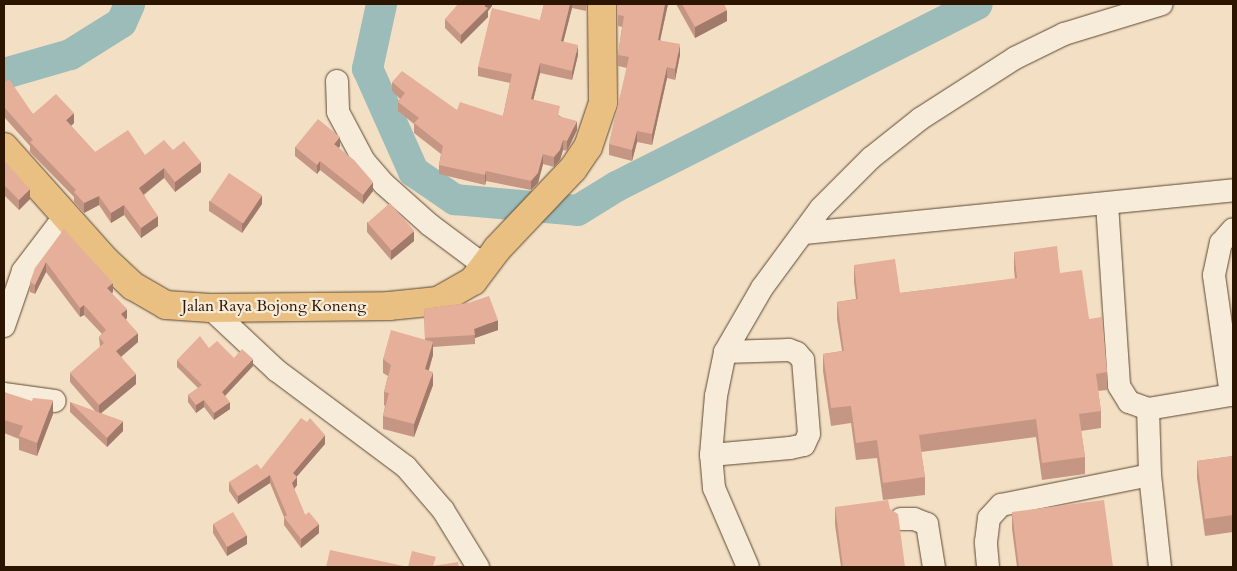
<!DOCTYPE html>
<html>
<head>
<meta charset="utf-8">
<style>
  body { margin:0 }
  #map { position:relative; width:1237px; height:571px; overflow:hidden; background:#f3e0c4; font-family:Cardo,serif }
  div>[style] { position:absolute }
  [style*='--x'] { left:calc(var(--x)*1px); top:calc(var(--y)*1px); width:calc(var(--w)*1px); rotate:calc(var(--a)*1deg) }
  .river>* { height:31px; margin:-15.5px; padding:0 15.5px; transform-origin:15.5px; border-radius:15.5px; background:#9cbcb9 }
  .roads { filter:drop-shadow(0 0 1px #5d4731) drop-shadow(0 0 1px #5d4731) }
  .minor>* { height:22px; margin:-11px; padding:0 11px; transform-origin:11px; border-radius:11px; background:#f7ebd9 }
  .major>* { height:28px; margin:-14px; padding:0 14px; transform-origin:14px; border-radius:14px; background:#eac082 }
  .wall>* { inset:0; background:#c59684 }
  .shaded-wall>* { inset:0; background:#a07a6b }
  .building>* { inset:0; background:#e5af99; transform-origin:0 0 }
  span { translate:-50% -50%; white-space:nowrap; text-align:center; line-height:1.15; -webkit-text-stroke:4.5px #f7ebd9; paint-order:stroke }
  .street-label { font-size:16px; color:#2b1400 }
  .frame { position:absolute; inset:0; border:5px solid #2b1400; pointer-events:none }
</style>
</head>
<body>
<div id="map">
  <div class="river">
    <div style="--x:381;--y:4;--w:66;--a:102.3"></div>
    <div style="--x:367;--y:68;--w:113;--a:65.9"></div>
    <div style="--x:413;--y:171;--w:50;--a:34.3"></div>
    <div style="--x:454;--y:199;--w:123;--a:5.1"></div>
    <div style="--x:577;--y:210;--w:46;--a:-31.6"></div>
    <div style="--x:616;--y:186;--w:404;--a:-26.8"></div>
    <div style="--x:4;--y:73;--w:69;--a:-16.1"></div>
    <div style="--x:70;--y:54;--w:60;--a:-32.1"></div>
    <div style="--x:121;--y:22;--w:20;--a:-66"></div>
  </div>
  <div class="roads">
    <div class="minor">
      <div style="--x:337;--y:81;--w:31;--a:88"></div>
      <div style="--x:338;--y:112;--w:55;--a:62"></div>
      <div style="--x:364;--y:161;--w:30;--a:49"></div>
      <div style="--x:384;--y:184;--w:62;--a:41.7"></div>
      <div style="--x:430;--y:225;--w:69;--a:36.7"></div>
      <div style="--x:1107;--y:204;--w:182;--a:86.2"></div>
      <div style="--x:1119;--y:386;--w:19;--a:58"></div>
      <div style="--x:1129;--y:402;--w:20;--a:20"></div>
      <div style="--x:805;--y:233;--w:430;--a:-5.7"></div>
      <div style="--x:210;--y:308;--w:91;--a:43.2"></div>
      <div style="--x:276;--y:370;--w:162;--a:36.7"></div>
      <div style="--x:406;--y:467;--w:57;--a:49.3"></div>
      <div style="--x:443;--y:510;--w:67;--a:58.4"></div>
      <div style="--x:4;--y:326;--w:58;--a:-70.9"></div>
      <div style="--x:23;--y:271;--w:68;--a:-52.8"></div>
      <div style="--x:4;--y:394;--w:51;--a:7.8"></div>
      <div style="--x:711;--y:455;--w:79;--a:-5.1"></div>
      <div style="--x:790;--y:448;--w:14;--a:-12"></div>
      <div style="--x:804;--y:445;--w:12;--a:-66"></div>
      <div style="--x:809;--y:434;--w:74;--a:-94.6"></div>
      <div style="--x:803;--y:360;--w:9;--a:-131"></div>
      <div style="--x:797;--y:353;--w:9;--a:-159"></div>
      <div style="--x:789;--y:350;--w:64;--a:178.2"></div>
      <div style="--x:901;--y:519;--w:13;--a:0"></div>
      <div style="--x:914;--y:519;--w:14;--a:21"></div>
      <div style="--x:927;--y:524;--w:44;--a:80.8"></div>
      <div style="--x:748;--y:567;--w:86;--a:-113.3"></div>
      <div style="--x:714;--y:488;--w:33;--a:-95"></div>
      <div style="--x:711;--y:455;--w:59;--a:-85.2"></div>
      <div style="--x:716;--y:396;--w:45;--a:-78.4"></div>
      <div style="--x:725;--y:352;--w:74;--a:-60"></div>
      <div style="--x:762;--y:288;--w:99;--a:-53.6"></div>
      <div style="--x:821;--y:208;--w:71;--a:-45"></div>
      <div style="--x:871;--y:158;--w:63;--a:-38.5"></div>
      <div style="--x:920;--y:119;--w:113;--a:-32.7"></div>
      <div style="--x:1015;--y:58;--w:55;--a:-26.1"></div>
      <div style="--x:1064;--y:34;--w:102;--a:-17"></div>
      <div style="--x:988;--y:567;--w:25;--a:-95"></div>
      <div style="--x:986;--y:542;--w:24;--a:-83"></div>
      <div style="--x:989;--y:518;--w:18;--a:-47"></div>
      <div style="--x:1001;--y:505;--w:152;--a:-11.4"></div>
      <div style="--x:1160;--y:567;--w:93;--a:-96.2"></div>
      <div style="--x:1150;--y:475;--w:66;--a:-91.7"></div>
      <div style="--x:1148;--y:409;--w:84;--a:-9.6"></div>
      <div style="--x:1231;--y:395;--w:121;--a:-98.1"></div>
      <div style="--x:1214;--y:275;--w:33;--a:-78"></div>
      <div style="--x:1221;--y:243;--w:18;--a:-49"></div>
    </div>
    <div class="major">
      <div style="--x:4;--y:147;--w:153;--a:48.2"></div>
      <div style="--x:106;--y:261;--w:37;--a:43"></div>
      <div style="--x:133;--y:286;--w:38;--a:30"></div>
      <div style="--x:166;--y:305;--w:44;--a:3.9"></div>
      <div style="--x:210;--y:308;--w:179;--a:-0.6"></div>
      <div style="--x:389;--y:306;--w:49;--a:-5.8"></div>
      <div style="--x:438;--y:301;--w:40;--a:-29.7"></div>
      <div style="--x:473;--y:281;--w:40;--a:-53"></div>
      <div style="--x:497;--y:249;--w:110;--a:-46.5"></div>
      <div style="--x:573;--y:169;--w:27;--a:-56"></div>
      <div style="--x:588;--y:147;--w:46;--a:-71.2"></div>
      <div style="--x:603;--y:103;--w:99;--a:-90.6"></div>
    </div>
  </div>
  <div class="wall">
    <div style="clip-path:polygon(492px 4px,492px 6px,488px 11px,488px 17px,461px 44px,445px 28px,445px 19px)"></div>
    <div style="clip-path:polygon(544px 4px,587px 4px,586px 11px,572px 8px,563px 42px,578px 55px,572px 80px,540px 73px,533px 100px,560px 116px,577px 130px,567px 151px,563px 150px,560px 160px,554px 167px,543px 164px,538px 183px,531px 190px,486px 181px,485px 185px,439px 174px,439px 165px,441px 154px,414px 133px,414px 124px,398px 111px,398px 102px,400px 99px,392px 91px,392px 82px,457px 110px,503px 116px,510px 83px,478px 76px,478px 67px,540px 20px)"></div>
    <div style="clip-path:polygon(618px 4px,668px 4px,660px 40px,680px 55px,675px 80px,667px 78px,652px 145px,637px 142px,632px 161px,609px 155px,609px 144px,627px 68px,618px 66px,618px 55px,622px 27px,618px 26px)"></div>
    <div style="clip-path:polygon(676px 4px,724px 4px,727px 21px,695px 38px)"></div>
    <div style="clip-path:polygon(4px 83px,33px 114px,74px 123px,71px 126px,95px 152px,145px 155px,173px 150px,201px 172px,175px 192px,164px 178px,144px 195px,158px 226px,141px 238px,124px 215px,111px 223px,99px 205px,84px 213px,74px 202px,74px 197px,30px 152px,30px 146px,5px 118px,4px 119px)"></div>
    <div style="clip-path:polygon(340px 146px,339px 148px,373px 191px,363px 204px,320px 170px,317px 174px,295px 156px,295px 147px)"></div>
    <div style="clip-path:polygon(4px 160px,30px 199px,19px 210px,4px 195px)"></div>
    <div style="clip-path:polygon(209px 201px,262px 204px,242px 233px,209px 211px)"></div>
    <div style="clip-path:polygon(367px 222px,414px 241px,391px 260px,367px 232px)"></div>
    <div style="clip-path:polygon(64px 229px,113px 292px,112px 293px,127px 318px,126px 319px,138px 342px,121px 357px,136px 384px,101px 413px,123px 431px,107px 447px,70px 412px,70px 402px,96px 412px,70px 382px,70px 373px,100px 347px,99px 337px,102px 334px,84px 315px,80px 317px,46px 272px,35px 294px,30px 292px,30px 282px)"></div>
    <div style="clip-path:polygon(1014px 252px,1060px 273px,1089px 319px,1107px 372px,1107px 390px,1098px 391px,1101px 411px,1101px 428px,1081px 431px,1085px 457px,1085px 474px,1042px 480px,1036px 437px,921px 452px,925px 477px,925px 495px,883px 500px,877px 458px,856px 460px,851px 423px,831px 426px,823px 371px,823px 354px,842px 351px,837px 319px,837px 302px,856px 299px,854px 282px,854px 265px,900px 293px,1015px 279px,1014px 270px)"></div>
    <div style="clip-path:polygon(468px 303px,498px 330px,475px 338px,475px 344px,433px 347px,433px 355px,429px 370px,433px 385px,414px 437px,383px 429px,383px 416px,385px 406px,384px 405px,384px 392px,388px 376px,383px 373px,383px 359px,425px 340px,424px 309px)"></div>
    <div style="clip-path:polygon(209px 348px,253px 366px,225px 396px,230px 409px,214px 420px,204px 407px,196px 413px,188px 402px,188px 395px,198px 388px,177px 367px,177px 360px)"></div>
    <div style="clip-path:polygon(4px 392px,53px 414px,37px 456px,19px 450px,19px 439px,4px 433px)"></div>
    <div style="clip-path:polygon(325px 444px,297px 476px,297px 485px,294px 489px,305px 515px,319px 533px,301px 548px,284px 525px,284px 517px,270px 483px,238px 504px,229px 491px,229px 482px)"></div>
    <div style="clip-path:polygon(1233px 456px,1233px 532px,1205px 536px,1197px 478px,1197px 461px)"></div>
    <div style="clip-path:polygon(835px 507px,905px 567px,841px 567px,835px 525px)"></div>
    <div style="clip-path:polygon(1012px 512px,1113px 567px,1017px 567px,1012px 529px)"></div>
    <div style="clip-path:polygon(213px 524px,247px 544px,227px 556px,213px 533px)"></div>
  </div>
  <div class="shaded-wall">
    <div style="clip-path:polygon(486px 4px,492px 4px,492px 6px,488px 11px,488px 17px,461px 44px,461px 35px)"></div>
    <div style="clip-path:polygon(570px 4px,572px 4px,572px 8px,561px 51px,561px 41px)"></div>
    <div style="clip-path:polygon(665px 4px,668px 4px,658px 50px,658px 40px)"></div>
    <div style="clip-path:polygon(727px 10px,727px 21px,695px 38px,695px 27px)"></div>
    <div style="clip-path:polygon(680px 44px,680px 55px,675px 80px,675px 69px)"></div>
    <div style="clip-path:polygon(578px 45px,578px 55px,572px 80px,572px 71px)"></div>
    <div style="clip-path:polygon(540px 63px,540px 73px,531px 109px,531px 99px)"></div>
    <div style="clip-path:polygon(667px 67px,667px 78px,652px 145px,652px 134px)"></div>
    <div style="clip-path:polygon(5px 108px,5px 118px,4px 119px,4px 109px)"></div>
    <div style="clip-path:polygon(74px 113px,74px 123px,66px 130px,66px 120px)"></div>
    <div style="clip-path:polygon(577px 121px,577px 130px,567px 151px,567px 141px)"></div>
    <div style="clip-path:polygon(637px 131px,637px 142px,632px 161px,632px 150px)"></div>
    <div style="clip-path:polygon(340px 137px,340px 146px,334px 153px,334px 144px)"></div>
    <div style="clip-path:polygon(563px 140px,563px 150px,560px 160px,554px 167px,554px 157px)"></div>
    <div style="clip-path:polygon(543px 154px,543px 164px,538px 183px,531px 190px,531px 181px)"></div>
    <div style="clip-path:polygon(320px 161px,320px 170px,317px 174px,317px 165px)"></div>
    <div style="clip-path:polygon(201px 162px,201px 172px,175px 192px,175px 182px)"></div>
    <div style="clip-path:polygon(164px 168px,164px 178px,139px 198px,139px 188px)"></div>
    <div style="clip-path:polygon(486px 171px,486px 181px,485px 185px,485px 175px)"></div>
    <div style="clip-path:polygon(373px 182px,373px 191px,363px 204px,363px 195px)"></div>
    <div style="clip-path:polygon(30px 189px,30px 199px,19px 210px,19px 200px)"></div>
    <div style="clip-path:polygon(262px 195px,262px 204px,242px 233px,242px 223px)"></div>
    <div style="clip-path:polygon(99px 196px,99px 205px,84px 213px,84px 203px)"></div>
    <div style="clip-path:polygon(124px 205px,124px 215px,111px 223px,111px 213px)"></div>
    <div style="clip-path:polygon(158px 216px,158px 226px,141px 238px,141px 228px)"></div>
    <div style="clip-path:polygon(414px 231px,414px 241px,391px 260px,391px 250px)"></div>
    <div style="clip-path:polygon(46px 262px,46px 272px,35px 294px,35px 285px)"></div>
    <div style="clip-path:polygon(113px 283px,113px 292px,107px 297px,107px 288px)"></div>
    <div style="clip-path:polygon(84px 305px,84px 315px,80px 317px,80px 308px)"></div>
    <div style="clip-path:polygon(127px 309px,127px 318px,121px 324px,121px 314px)"></div>
    <div style="clip-path:polygon(498px 320px,498px 330px,475px 338px,474px 329px)"></div>
    <div style="clip-path:polygon(138px 333px,138px 342px,116px 361px,116px 351px)"></div>
    <div style="clip-path:polygon(433px 342px,433px 355px,425px 382px,425px 369px)"></div>
    <div style="clip-path:polygon(253px 359px,253px 366px,222px 399px,222px 392px)"></div>
    <div style="clip-path:polygon(433px 372px,433px 385px,414px 437px,414px 424px)"></div>
    <div style="clip-path:polygon(136px 374px,136px 384px,99px 415px,99px 405px)"></div>
    <div style="clip-path:polygon(53px 400px,53px 414px,37px 456px,37px 443px)"></div>
    <div style="clip-path:polygon(204px 400px,204px 407px,196px 413px,196px 405px)"></div>
    <div style="clip-path:polygon(230px 402px,230px 409px,214px 420px,214px 413px)"></div>
    <div style="clip-path:polygon(123px 421px,123px 431px,107px 447px,107px 438px)"></div>
    <div style="clip-path:polygon(325px 435px,325px 444px,293px 481px,293px 473px)"></div>
    <div style="clip-path:polygon(270px 475px,270px 483px,238px 504px,238px 496px)"></div>
    <div style="clip-path:polygon(297px 477px,297px 485px,292px 492px,292px 483px)"></div>
    <div style="clip-path:polygon(319px 524px,319px 533px,301px 548px,301px 539px)"></div>
    <div style="clip-path:polygon(247px 535px,247px 544px,227px 556px,227px 547px)"></div>
  </div>
  <div class="building">
    <div style="clip-path:polygon(458px 4px,486px 4px,484px 6px,488px 8px,461px 35px,445px 19px)"></div>
    <div style="clip-path:polygon(544px 4px,570px 4px,561px 41px,578px 45px,572px 71px,540px 63px,531px 99px,560px 106px,558px 116px,577px 121px,567px 141px,563px 140px,560px 150px,554px 157px,543px 154px,538px 173px,531px 181px,486px 171px,485px 175px,439px 165px,443px 146px,414px 123px,419px 118px,398px 102px,405px 93px,392px 82px,402px 71px,457px 110px,460px 102px,503px 116px,512px 74px,478px 67px,492px 8px,540px 20px)"></div>
    <div style="clip-path:polygon(618px 4px,665px 4px,658px 40px,680px 44px,675px 69px,667px 67px,652px 134px,637px 131px,632px 150px,609px 144px,629px 57px,618px 55px,624px 16px,618px 15px)"></div>
    <div style="clip-path:polygon(682px 4px,724px 4px,727px 10px,695px 27px)"></div>
    <div style="clip-path:polygon(9px 79px,33px 114px,56px 94px,74px 113px,66px 120px,95px 152px,128px 130px,145px 155px,164px 140px,173px 150px,184px 141px,201px 162px,175px 182px,164px 168px,139px 188px,158px 216px,141px 228px,124px 205px,111px 213px,99px 196px,84px 203px,74px 192px,76px 190px,30px 142px,33px 140px,5px 108px,4px 109px,4px 83px)"></div>
    <div style="clip-path:polygon(318px 119px,340px 137px,334px 144px,354px 160px,373px 182px,363px 195px,320px 161px,317px 165px,295px 147px)"></div>
    <div style="clip-path:polygon(4px 160px,30px 189px,19px 200px,4px 185px)"></div>
    <div style="left:229px;top:173px;width:40px;height:34px;rotate:34deg"></div>
    <div style="left:390px;top:203px;width:37px;height:30px;rotate:49deg"></div>
    <div style="clip-path:polygon(64px 229px,113px 283px,107px 288px,127px 309px,121px 314px,138px 333px,116px 351px,136px 374px,99px 405px,70px 373px,104px 343px,99px 337px,106px 330px,84px 305px,80px 308px,46px 262px,35px 285px,30px 282px,35px 268px)"></div>
    <div style="clip-path:polygon(1057px 246px,1060px 273px,1082px 270px,1089px 319px,1102px 317px,1107px 372px,1096px 374px,1101px 411px,1079px 414px,1085px 457px,1042px 463px,1036px 419px,919px 435px,925px 477px,883px 483px,877px 440px,856px 443px,851px 406px,831px 408px,823px 354px,844px 351px,837px 302px,858px 299px,854px 265px,895px 259px,900px 293px,1017px 278px,1014px 252px)"></div>
    <div style="clip-path:polygon(489px 296px,498px 320px,474px 329px,475px 335px,425px 338px,424px 309px,468px 303px)"></div>
    <div style="clip-path:polygon(391px 330px,433px 342px,425px 369px,433px 372px,414px 424px,383px 416px,389px 393px,384px 392px,391px 365px,383px 359px)"></div>
    <div style="clip-path:polygon(200px 336px,209px 348px,217px 341px,234px 358px,242px 349px,253px 359px,222px 392px,230px 402px,214px 413px,204px 400px,196px 405px,188px 395px,202px 385px,177px 360px)"></div>
    <div style="clip-path:polygon(4px 392px,32px 401px,33px 398px,53px 400px,37px 443px,19px 436px,23px 426px,4px 420px)"></div>
    <div style="clip-path:polygon(70px 402px,123px 421px,107px 438px)"></div>
    <div style="clip-path:polygon(301px 418px,307px 422px,310px 418px,325px 435px,293px 473px,297px 477px,292px 483px,305px 515px,309px 512px,319px 524px,301px 539px,284px 517px,287px 515px,270px 475px,238px 496px,229px 482px,257px 464px,261px 469px)"></div>
    <div style="clip-path:polygon(1233px 456px,1233px 515px,1205px 519px,1197px 461px)"></div>
    <div style="clip-path:polygon(888px 500px,890px 509px,898px 514px,905px 567px,843px 567px,835px 507px)"></div>
    <div style="clip-path:polygon(1104px 500px,1113px 567px,1019px 567px,1012px 512px)"></div>
    <div style="left:233px;top:512px;width:27px;height:23px;rotate:59deg"></div>
    <div style="clip-path:polygon(330px 550px,408px 567px,412px 551px,436px 557px,433px 566px,458px 562px,459px 567px,326px 567px)"></div>
  </div>
  <div class="street-label">
    <span style="left:274px;top:306px">Jalan Raya Bojong Koneng</span>
  </div>
  <div class="frame"></div>
</div>
</body>
</html>
